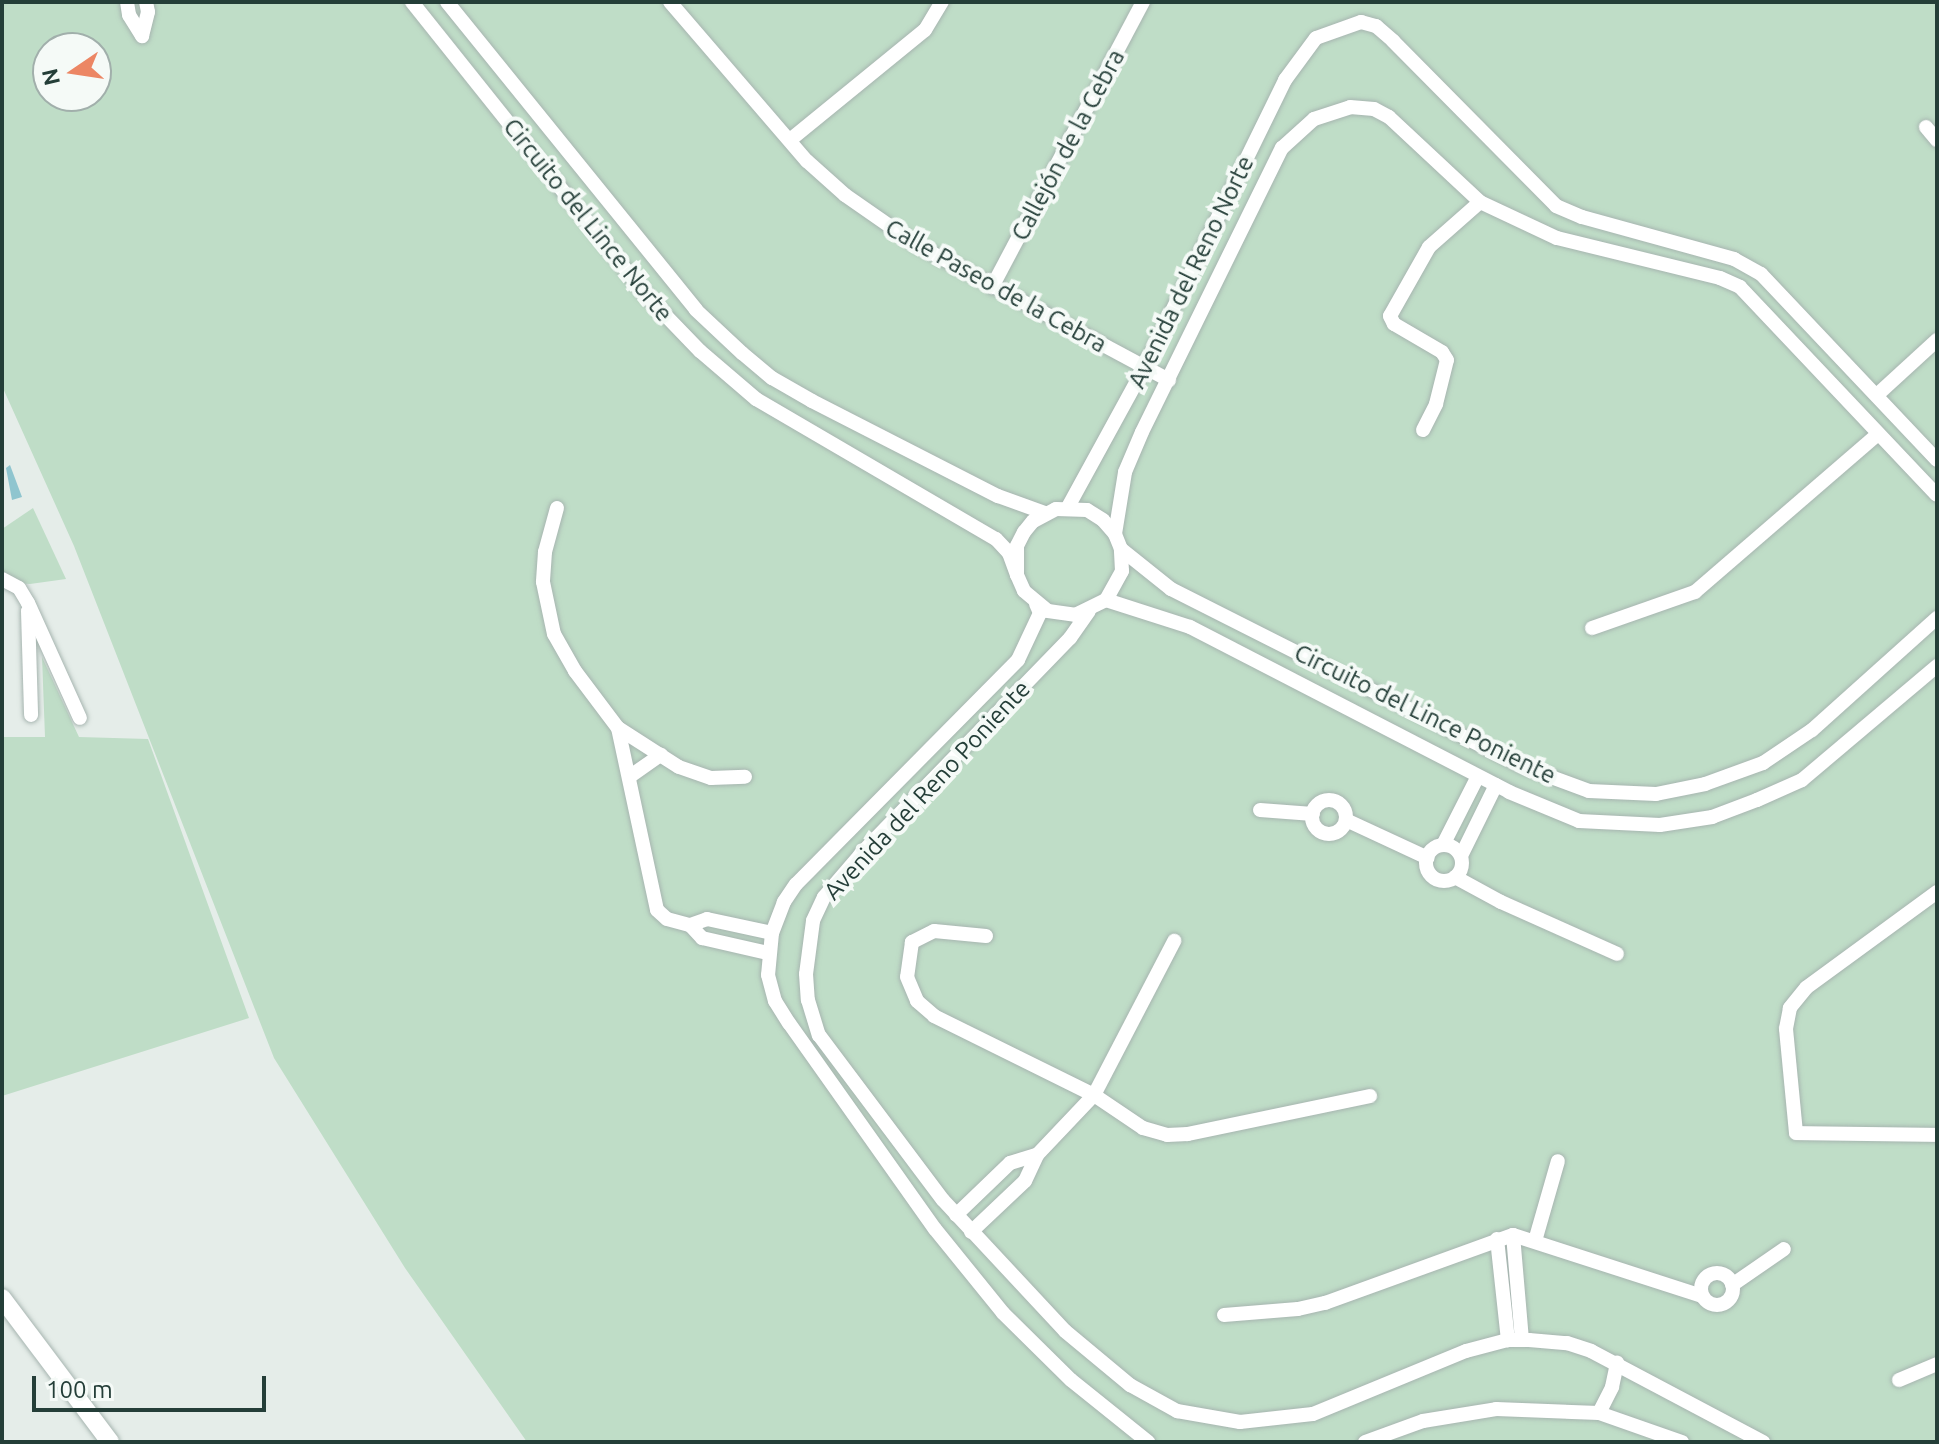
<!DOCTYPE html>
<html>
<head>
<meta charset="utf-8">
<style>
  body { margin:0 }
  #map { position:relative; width:1939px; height:1444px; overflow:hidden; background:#e5ede9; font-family:Ubuntu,sans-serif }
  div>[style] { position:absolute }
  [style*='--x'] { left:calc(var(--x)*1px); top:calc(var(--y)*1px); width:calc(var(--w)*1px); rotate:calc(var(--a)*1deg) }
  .green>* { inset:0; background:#bfddc7 }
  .water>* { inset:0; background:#8fc5cf }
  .roads { filter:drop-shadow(0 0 2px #a7b5b0) drop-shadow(0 0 2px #a7b5b0) }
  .minor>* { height:14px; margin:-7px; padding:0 7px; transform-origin:7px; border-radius:7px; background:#fff }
  .minor>.ring { margin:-7px; padding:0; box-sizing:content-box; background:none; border:14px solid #fff; border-radius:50% }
  .tertiary>* { height:18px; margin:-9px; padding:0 9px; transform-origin:9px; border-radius:9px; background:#fff }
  span { translate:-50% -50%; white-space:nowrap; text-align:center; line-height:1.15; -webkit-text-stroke:8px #f5faf7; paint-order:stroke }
  .street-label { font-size:24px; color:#243e38 }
  .frame { position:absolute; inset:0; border:4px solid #243e38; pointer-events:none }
  .north { position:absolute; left:32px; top:32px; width:80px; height:80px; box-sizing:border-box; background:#f5faf7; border:2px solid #a1afab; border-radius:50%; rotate:257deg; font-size:22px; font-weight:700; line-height:32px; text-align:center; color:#243e38 }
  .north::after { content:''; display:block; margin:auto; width:28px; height:36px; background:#ec8664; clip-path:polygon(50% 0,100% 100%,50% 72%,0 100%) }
  .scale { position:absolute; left:32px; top:1376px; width:234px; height:36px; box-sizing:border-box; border:4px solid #243e38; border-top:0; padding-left:10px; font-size:24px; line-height:28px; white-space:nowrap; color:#243e38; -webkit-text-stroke:6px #f5faf7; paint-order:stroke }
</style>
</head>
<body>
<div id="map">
  <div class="green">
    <div style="clip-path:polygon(evenodd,2px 2px,1937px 2px,1937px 1442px,527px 1442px,405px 1268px,274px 1058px,74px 546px,2px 386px,2px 2px,48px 48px,96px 48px,96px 96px,48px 96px,48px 48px)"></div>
    <div style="clip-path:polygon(33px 508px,66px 579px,30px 584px,2px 582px,2px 529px)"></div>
    <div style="clip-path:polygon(42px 657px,79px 737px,148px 739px,249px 1018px,2px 1096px,2px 737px,45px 737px)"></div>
  </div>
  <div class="water">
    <div style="clip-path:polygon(10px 465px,22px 497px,12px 500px,6px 468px)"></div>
  </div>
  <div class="roads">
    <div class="minor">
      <div style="--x:127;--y:2;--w:13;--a:81"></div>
      <div style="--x:129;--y:15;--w:25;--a:58"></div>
      <div style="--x:412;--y:2;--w:372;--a:51.4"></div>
      <div style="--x:644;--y:293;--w:81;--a:46"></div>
      <div style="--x:700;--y:351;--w:74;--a:40.6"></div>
      <div style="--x:756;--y:399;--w:278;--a:30.3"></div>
      <div style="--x:996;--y:539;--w:19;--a:47"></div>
      <div style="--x:1009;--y:553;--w:23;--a:70"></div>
      <div style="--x:1017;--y:575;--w:17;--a:66"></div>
      <div style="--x:1024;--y:591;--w:31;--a:40"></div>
      <div style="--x:1048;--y:611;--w:27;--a:8"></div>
      <div style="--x:1075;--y:615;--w:34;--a:-26"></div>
      <div style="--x:1106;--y:600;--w:33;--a:-61"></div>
      <div style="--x:1122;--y:571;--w:22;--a:-93"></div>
      <div style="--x:1121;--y:549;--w:16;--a:-112"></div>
      <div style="--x:1115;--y:534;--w:18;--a:-131"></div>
      <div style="--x:1103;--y:520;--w:19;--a:-148"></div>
      <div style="--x:1087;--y:510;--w:31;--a:-178"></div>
      <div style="--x:1056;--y:509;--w:26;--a:152"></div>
      <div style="--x:1033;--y:521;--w:14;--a:129"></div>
      <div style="--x:1024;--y:532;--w:16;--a:117"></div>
      <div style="--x:1017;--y:546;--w:29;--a:90"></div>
      <div style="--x:447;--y:2;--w:396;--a:51"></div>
      <div style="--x:696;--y:310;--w:63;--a:43.1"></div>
      <div style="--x:742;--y:353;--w:39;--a:40"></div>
      <div style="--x:772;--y:378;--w:46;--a:29.9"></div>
      <div style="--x:812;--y:401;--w:209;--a:27.1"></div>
      <div style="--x:998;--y:496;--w:50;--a:19.9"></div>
      <div style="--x:670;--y:2;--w:210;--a:49.3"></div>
      <div style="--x:807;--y:161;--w:51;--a:41.8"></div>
      <div style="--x:845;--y:195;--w:88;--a:34.8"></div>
      <div style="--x:917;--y:245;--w:286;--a:28.2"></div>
      <div style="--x:142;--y:36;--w:25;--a:-76"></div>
      <div style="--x:148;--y:12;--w:10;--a:-101"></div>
      <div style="--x:1926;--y:127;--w:17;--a:50"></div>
      <div style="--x:790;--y:140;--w:174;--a:-39.2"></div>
      <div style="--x:925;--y:30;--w:33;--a:-59"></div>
      <div style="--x:992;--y:287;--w:323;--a:-62.1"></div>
      <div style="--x:1878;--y:394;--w:80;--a:-42.5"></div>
      <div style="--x:1423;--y:430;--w:29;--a:-63"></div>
      <div style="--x:1436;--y:404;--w:45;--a:-76"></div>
      <div style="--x:1447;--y:360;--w:9;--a:-122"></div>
      <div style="--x:1442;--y:352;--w:56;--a:-149.7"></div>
      <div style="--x:1394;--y:324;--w:9;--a:-117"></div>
      <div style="--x:1390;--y:316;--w:79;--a:-60.5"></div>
      <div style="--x:1429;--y:247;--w:68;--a:-41.4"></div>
      <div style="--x:1068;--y:507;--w:158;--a:-61.3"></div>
      <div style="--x:1144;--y:368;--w:321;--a:-63.9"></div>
      <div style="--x:1285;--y:80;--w:52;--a:-53.6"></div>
      <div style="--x:1316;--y:38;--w:48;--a:-19.6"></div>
      <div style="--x:1361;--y:22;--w:16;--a:15"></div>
      <div style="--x:1376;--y:26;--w:23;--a:41"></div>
      <div style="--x:1393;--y:41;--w:232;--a:45.3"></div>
      <div style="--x:1556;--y:206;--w:28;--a:23"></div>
      <div style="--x:1582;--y:217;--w:158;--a:15.4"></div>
      <div style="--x:1734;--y:259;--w:31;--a:29"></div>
      <div style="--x:1761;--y:274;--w:256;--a:46.6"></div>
      <div style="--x:557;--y:508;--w:46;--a:105.3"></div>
      <div style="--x:545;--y:552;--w:30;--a:94"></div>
      <div style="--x:543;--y:582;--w:53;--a:78.1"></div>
      <div style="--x:554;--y:634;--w:43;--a:60.4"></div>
      <div style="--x:575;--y:671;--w:71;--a:53"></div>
      <div style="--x:618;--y:728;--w:72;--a:32.6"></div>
      <div style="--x:679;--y:767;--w:34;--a:19"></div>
      <div style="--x:711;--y:778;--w:34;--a:-2"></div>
      <div style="--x:1115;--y:534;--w:63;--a:-80.8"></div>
      <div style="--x:1125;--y:472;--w:43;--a:-67"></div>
      <div style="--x:1142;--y:432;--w:317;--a:-63.8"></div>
      <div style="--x:1282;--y:148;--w:43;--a:-42.2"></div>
      <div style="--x:1314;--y:119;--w:38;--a:-18"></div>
      <div style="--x:1350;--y:107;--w:24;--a:5"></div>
      <div style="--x:1374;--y:109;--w:17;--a:28"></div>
      <div style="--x:1389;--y:117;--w:125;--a:43"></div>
      <div style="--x:1480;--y:202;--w:85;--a:25.1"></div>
      <div style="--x:1557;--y:238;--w:168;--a:13.8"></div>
      <div style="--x:1720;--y:278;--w:22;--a:24"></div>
      <div style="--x:1740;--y:287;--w:286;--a:46.6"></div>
      <div style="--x:1121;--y:549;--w:64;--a:38.7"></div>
      <div style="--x:1171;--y:589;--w:395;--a:26.8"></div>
      <div style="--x:1524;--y:767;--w:69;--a:20.3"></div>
      <div style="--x:1589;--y:791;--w:67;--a:2.6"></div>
      <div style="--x:1656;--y:794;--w:50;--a:-11.5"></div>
      <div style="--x:1705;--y:784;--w:62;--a:-19.9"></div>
      <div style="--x:1763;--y:763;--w:59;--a:-34"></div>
      <div style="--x:1812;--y:730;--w:168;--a:-41.9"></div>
      <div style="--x:2;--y:579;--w:19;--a:28"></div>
      <div style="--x:19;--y:588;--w:17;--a:59"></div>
      <div style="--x:28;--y:603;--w:126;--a:65.7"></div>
      <div style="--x:1106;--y:600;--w:88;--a:17.8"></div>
      <div style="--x:1190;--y:627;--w:359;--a:27.3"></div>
      <div style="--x:1509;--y:792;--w:76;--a:22.5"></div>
      <div style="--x:1579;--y:821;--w:81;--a:2.8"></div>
      <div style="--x:1660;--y:825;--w:53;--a:-8.7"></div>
      <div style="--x:1712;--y:817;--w:48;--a:-20.7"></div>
      <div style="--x:1757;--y:800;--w:49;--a:-24"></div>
      <div style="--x:1802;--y:780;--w:177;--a:-40.2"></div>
      <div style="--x:1036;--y:604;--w:10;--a:66"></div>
      <div style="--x:1040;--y:613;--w:52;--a:115.1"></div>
      <div style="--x:1018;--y:660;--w:315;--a:134.7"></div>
      <div style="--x:796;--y:884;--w:22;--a:124"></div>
      <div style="--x:784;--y:902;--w:33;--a:111"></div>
      <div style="--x:772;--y:933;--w:42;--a:95.4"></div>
      <div style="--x:768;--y:975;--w:27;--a:75"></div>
      <div style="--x:775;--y:1001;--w:26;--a:58"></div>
      <div style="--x:789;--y:1023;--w:252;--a:54.7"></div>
      <div style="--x:935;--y:1229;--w:108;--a:51"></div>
      <div style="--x:1003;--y:1313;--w:95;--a:44.6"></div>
      <div style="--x:1071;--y:1380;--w:99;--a:38.8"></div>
      <div style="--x:28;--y:611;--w:104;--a:88.3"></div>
      <div style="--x:1089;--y:611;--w:33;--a:125"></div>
      <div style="--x:1070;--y:638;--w:301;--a:134.1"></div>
      <div style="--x:861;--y:854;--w:57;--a:130.7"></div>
      <div style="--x:824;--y:897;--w:26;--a:115"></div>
      <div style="--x:813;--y:921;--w:53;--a:97.5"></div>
      <div style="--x:806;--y:974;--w:26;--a:86"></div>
      <div style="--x:808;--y:1000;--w:37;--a:73"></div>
      <div style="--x:819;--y:1035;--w:206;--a:53.1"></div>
      <div style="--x:943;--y:1200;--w:179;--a:47"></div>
      <div style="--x:1065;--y:1331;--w:85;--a:39.7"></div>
      <div style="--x:1130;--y:1385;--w:54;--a:29"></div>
      <div style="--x:1177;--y:1411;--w:64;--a:9.9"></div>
      <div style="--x:1240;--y:1422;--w:73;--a:-6.3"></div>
      <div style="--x:1313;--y:1414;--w:165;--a:-22.4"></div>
      <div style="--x:1466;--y:1351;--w:43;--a:-14.7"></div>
      <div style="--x:1508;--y:1340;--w:21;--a:0"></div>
      <div style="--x:1529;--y:1340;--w:38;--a:5"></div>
      <div style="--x:1567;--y:1343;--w:25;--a:18"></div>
      <div style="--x:1591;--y:1351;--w:195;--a:27.9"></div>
      <div style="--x:1592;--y:628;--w:109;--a:-19.3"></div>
      <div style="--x:1695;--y:592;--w:242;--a:-40.8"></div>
      <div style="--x:618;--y:728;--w:186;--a:77.9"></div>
      <div style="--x:657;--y:910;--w:13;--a:42"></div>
      <div style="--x:667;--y:919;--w:24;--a:15"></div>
      <div style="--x:690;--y:925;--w:18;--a:47"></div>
      <div style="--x:702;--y:938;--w:68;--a:12.8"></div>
      <div style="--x:629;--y:777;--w:39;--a:-35"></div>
      <div class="ring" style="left:1312px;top:800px;width:20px;height:20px"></div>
      <div style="--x:1260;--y:810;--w:53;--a:4.3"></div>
      <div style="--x:1346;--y:820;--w:90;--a:24.9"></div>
      <div style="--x:1443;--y:845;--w:77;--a:-63.1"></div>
      <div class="ring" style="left:1426px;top:845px;width:22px;height:22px"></div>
      <div style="--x:1461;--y:856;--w:79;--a:-63.8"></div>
      <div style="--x:1455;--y:877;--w:52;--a:28.5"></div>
      <div style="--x:1501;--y:902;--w:127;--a:24.1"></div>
      <div style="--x:1937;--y:892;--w:162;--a:143.8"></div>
      <div style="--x:1806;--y:988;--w:26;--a:129"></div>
      <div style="--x:1790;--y:1008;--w:21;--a:101"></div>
      <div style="--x:1786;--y:1029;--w:104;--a:84.5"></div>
      <div style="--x:1796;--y:1133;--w:141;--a:0.8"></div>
      <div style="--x:690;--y:925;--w:18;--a:-19"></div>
      <div style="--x:707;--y:919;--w:66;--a:12.2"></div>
      <div style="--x:986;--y:936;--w:52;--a:-174.5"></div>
      <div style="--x:934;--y:931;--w:25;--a:153"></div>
      <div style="--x:912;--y:942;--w:35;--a:98"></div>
      <div style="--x:907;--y:977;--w:26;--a:67"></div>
      <div style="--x:917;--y:1001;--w:23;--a:41"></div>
      <div style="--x:934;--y:1016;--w:178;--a:26.3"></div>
      <div style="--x:1094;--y:1095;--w:59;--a:34"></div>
      <div style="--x:1143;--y:1128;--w:25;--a:16"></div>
      <div style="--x:1167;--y:1135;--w:21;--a:-3"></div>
      <div style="--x:1188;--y:1134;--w:186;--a:-11.8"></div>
      <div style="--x:956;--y:1215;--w:75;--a:-43.9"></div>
      <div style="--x:1010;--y:1163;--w:28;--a:-17"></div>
      <div style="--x:971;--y:1232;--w:74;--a:-43.4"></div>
      <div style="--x:1025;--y:1181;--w:29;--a:-65"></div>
      <div style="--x:1037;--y:1155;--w:83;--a:-46.5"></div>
      <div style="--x:1094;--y:1095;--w:174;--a:-62.5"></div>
      <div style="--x:1513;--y:1235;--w:105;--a:85.1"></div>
      <div style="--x:1497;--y:1239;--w:102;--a:83.8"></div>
      <div style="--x:1535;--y:1241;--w:83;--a:-74"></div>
      <div class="ring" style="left:1701px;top:1273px;width:18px;height:18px"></div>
      <div style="--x:1732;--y:1285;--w:63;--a:-34.7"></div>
      <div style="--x:1224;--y:1315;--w:74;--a:-4.6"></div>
      <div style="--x:1298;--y:1309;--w:28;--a:-13"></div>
      <div style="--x:1325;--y:1303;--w:200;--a:-19.9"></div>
      <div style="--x:1513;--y:1235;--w:199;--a:17.9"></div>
      <div style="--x:1899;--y:1380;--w:41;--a:-22.8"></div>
      <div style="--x:1599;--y:1413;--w:29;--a:-63"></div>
      <div style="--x:1612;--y:1387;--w:25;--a:-78"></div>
      <div style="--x:1365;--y:1442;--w:62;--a:-19.9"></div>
      <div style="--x:1423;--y:1421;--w:74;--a:-9.3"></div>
      <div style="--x:1496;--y:1409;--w:103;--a:2.2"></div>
      <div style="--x:1599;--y:1413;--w:88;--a:19.3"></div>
    </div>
    <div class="tertiary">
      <div style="--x:2;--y:1298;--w:180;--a:53.1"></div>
    </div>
  </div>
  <div class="street-label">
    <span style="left:1068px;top:145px;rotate:-62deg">Callejón de la Cebra</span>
    <span style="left:588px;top:220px;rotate:51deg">Circuito del Lince Norte</span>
    <span style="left:1191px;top:272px;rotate:-64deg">Avenida del Reno Norte</span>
    <span style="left:996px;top:286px;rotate:29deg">Calle Paseo de la Cebra</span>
    <span style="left:1425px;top:714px;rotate:26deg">Circuito del Lince Poniente</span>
    <span style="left:927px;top:790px;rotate:-47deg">Avenida del Reno Poniente</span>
  </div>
  <div class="frame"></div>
  <div class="north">N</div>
  <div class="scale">100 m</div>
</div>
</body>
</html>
